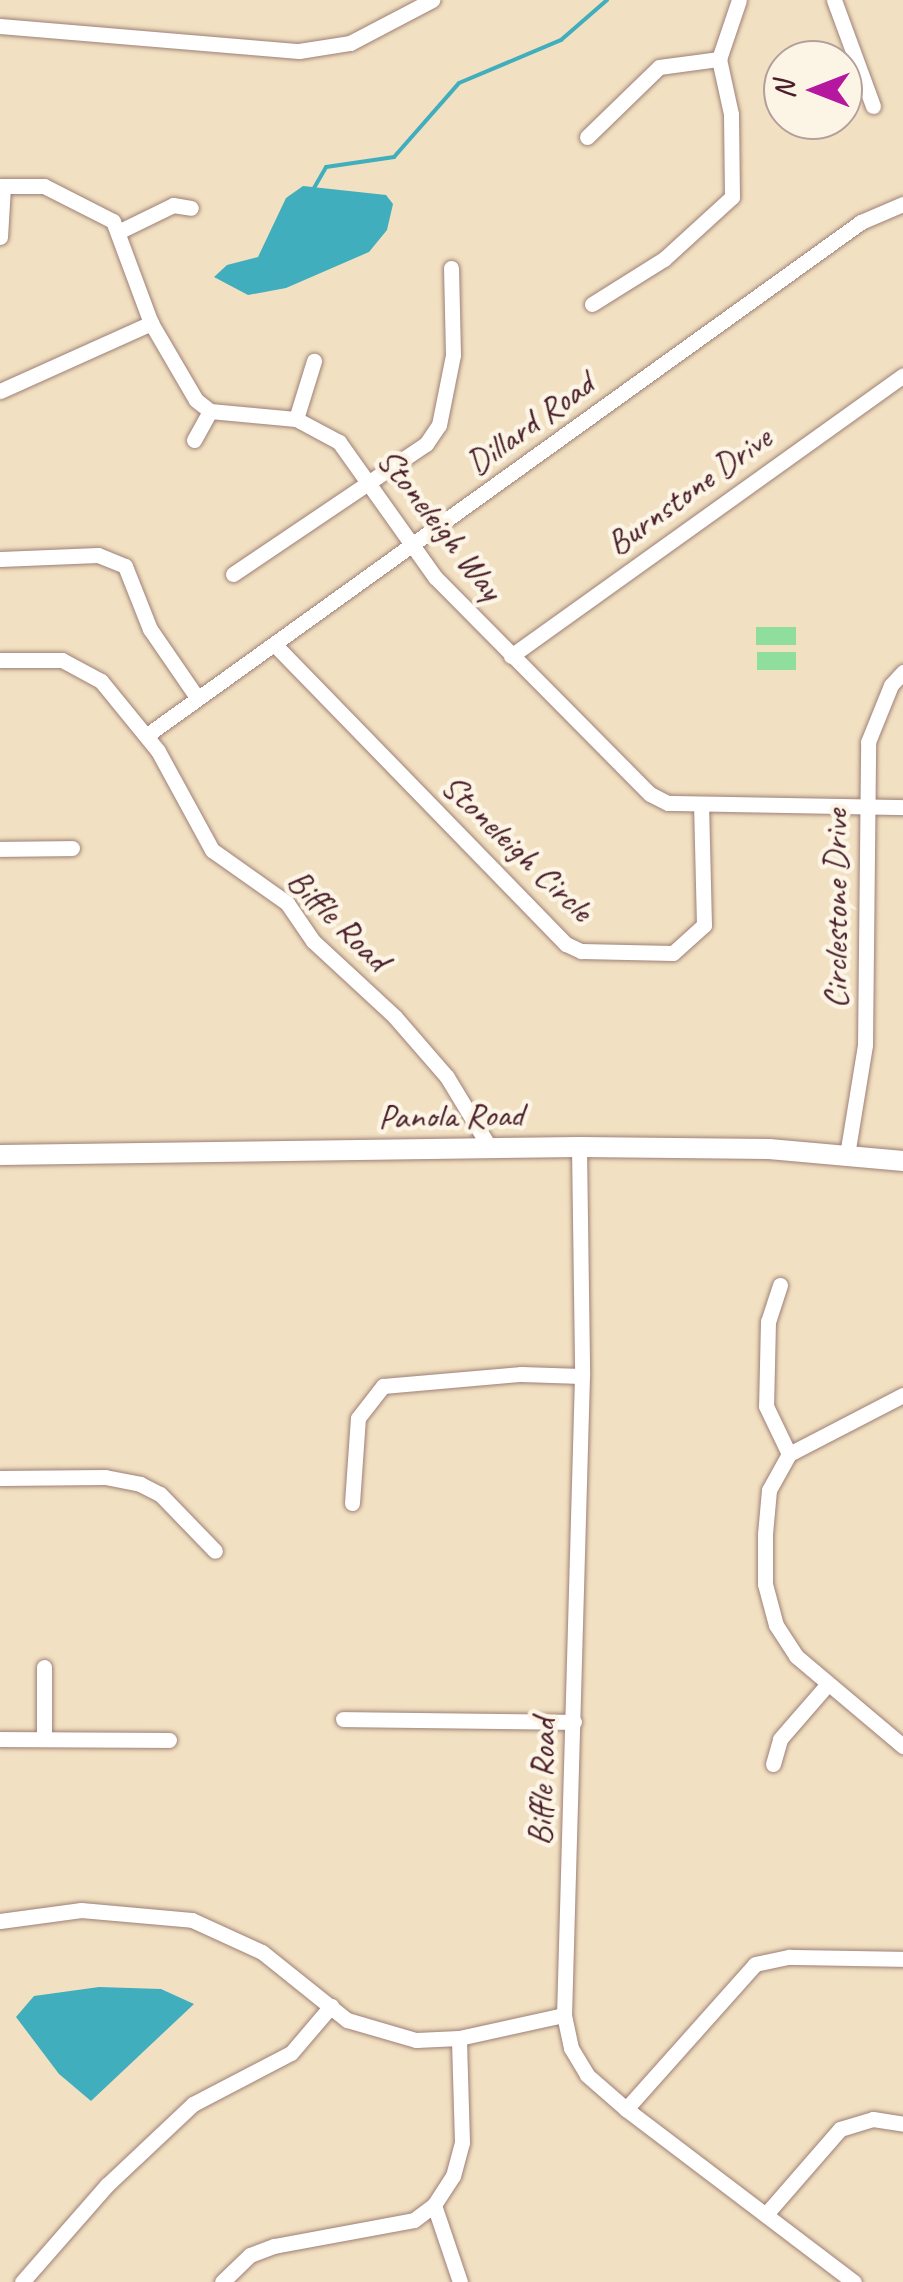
<!DOCTYPE html>
<html>
<head>
<meta charset="utf-8">
<style>
  body { margin:0 }
  #map { position:relative; width:903px; height:2282px; overflow:hidden; background:#f2e0c2; font-family:Caveat,sans-serif }
  div>[style] { position:absolute }
  [style*='--x'] { left:calc(var(--x)*1px); top:calc(var(--y)*1px); width:calc(var(--w)*1px); rotate:calc(var(--a)*1deg) }
  .green>* { inset:0; background:#8fde9e; transform-origin:0 0 }
  .water>* { inset:0; background:#40aebd }
  .stream>* { height:4px; margin:-2px; padding:0 2px; transform-origin:2px; border-radius:2px; background:#40aebd }
  .roads { filter:drop-shadow(0 0 2px #9e8076) drop-shadow(0 0 2px #9e8076) }
  .minor>* { height:15px; margin:-7.5px; padding:0 7.5px; transform-origin:7.5px; border-radius:7.5px; background:#fff }
  .major>* { height:20px; margin:-10px; padding:0 10px; transform-origin:10px; border-radius:10px; background:#fff }
  span { translate:-50% -50%; white-space:nowrap; text-align:center; line-height:1.15; -webkit-text-stroke:9px #fcf5e5; paint-order:stroke }
  .street-label { font-size:35px; color:#4a1f2b }
  .north { position:absolute; left:763px; top:40px; width:100px; height:100px; box-sizing:border-box; background:#fcf5e5; border:2px solid #b59f9b; border-radius:50%; rotate:270deg; font-size:28px; font-weight:700; line-height:40px; text-align:center; color:#4a1f2b }
  .north::after { content:''; display:block; margin:auto; width:35px; height:45px; background:#b5179e; clip-path:polygon(50% 0,100% 100%,50% 72%,0 100%) }
</style>
</head>
<body>
<div id="map">
  <div class="green">
    <div style="left:756px;top:627px;width:40px;height:18px"></div>
    <div style="left:757px;top:652px;width:39px;height:18px"></div>
  </div>
  <div class="water">
    <div style="clip-path:polygon(303px 186px,386px 195px,393px 204px,387px 230px,369px 252px,286px 288px,248px 295px,214px 277px,227px 265px,258px 257px,286px 198px)"></div>
    <div style="clip-path:polygon(99px 1987px,161px 1989px,194px 2004px,91px 2101px,59px 2074px,16px 2017px,34px 1996px)"></div>
  </div>
  <div class="stream">
    <div style="--x:314;--y:188;--w:24;--a:-60"></div>
    <div style="--x:326;--y:167;--w:69;--a:-8.4"></div>
    <div style="--x:394;--y:157;--w:98;--a:-48.7"></div>
    <div style="--x:459;--y:83;--w:111;--a:-22.9"></div>
    <div style="--x:561;--y:40;--w:61;--a:-41"></div>
  </div>
  <div class="roads">
    <div class="minor">
      <div style="--x:834;--y:0;--w:113;--a:69.8"></div>
      <div style="--x:0;--y:26;--w:300;--a:4.8"></div>
      <div style="--x:299;--y:51;--w:52;--a:-8.9"></div>
      <div style="--x:350;--y:43;--w:93;--a:-27.7"></div>
      <div style="--x:587;--y:137;--w:100;--a:-44.2"></div>
      <div style="--x:659;--y:67;--w:61;--a:-7.6"></div>
      <div style="--x:0;--y:186;--w:44;--a:0"></div>
      <div style="--x:44;--y:186;--w:77;--a:26.9"></div>
      <div style="--x:113;--y:221;--w:109;--a:69.6"></div>
      <div style="--x:151;--y:323;--w:89;--a:59.7"></div>
      <div style="--x:196;--y:400;--w:18;--a:38"></div>
      <div style="--x:210;--y:411;--w:86;--a:5.3"></div>
      <div style="--x:296;--y:419;--w:49;--a:28.1"></div>
      <div style="--x:339;--y:442;--w:166;--a:54.6"></div>
      <div style="--x:435;--y:577;--w:305;--a:45.3"></div>
      <div style="--x:650;--y:794;--w:20;--a:27"></div>
      <div style="--x:668;--y:803;--w:235;--a:1"></div>
      <div style="--x:118;--y:232;--w:61;--a:-26.1"></div>
      <div style="--x:173;--y:205;--w:18;--a:9"></div>
      <div style="--x:0;--y:237;--w:51;--a:-86.6"></div>
      <div style="--x:592;--y:304;--w:85;--a:-32"></div>
      <div style="--x:664;--y:259;--w:92;--a:-42.4"></div>
      <div style="--x:732;--y:197;--w:83;--a:-90.7"></div>
      <div style="--x:731;--y:114;--w:56;--a:-102.3"></div>
      <div style="--x:719;--y:59;--w:62;--a:-71.3"></div>
      <div style="--x:0;--y:391;--w:166;--a:-24.2"></div>
      <div style="--x:296;--y:419;--w:61;--a:-72.8"></div>
      <div style="--x:194;--y:440;--w:33;--a:-61"></div>
      <div style="--x:0;--y:559;--w:98;--a:-2.3"></div>
      <div style="--x:98;--y:555;--w:29;--a:22"></div>
      <div style="--x:125;--y:566;--w:68;--a:68.4"></div>
      <div style="--x:150;--y:629;--w:81;--a:55.5"></div>
      <div style="--x:233;--y:574;--w:233;--a:-34"></div>
      <div style="--x:426;--y:444;--w:23;--a:-56"></div>
      <div style="--x:439;--y:425;--w:71;--a:-78.7"></div>
      <div style="--x:453;--y:355;--w:87;--a:-91.3"></div>
      <div style="--x:276;--y:646;--w:416;--a:45.8"></div>
      <div style="--x:566;--y:944;--w:17;--a:25"></div>
      <div style="--x:581;--y:951;--w:92;--a:1.2"></div>
      <div style="--x:673;--y:953;--w:42;--a:-42.1"></div>
      <div style="--x:704;--y:925;--w:120;--a:-91.4"></div>
      <div style="--x:511;--y:656;--w:482;--a:-35.6"></div>
      <div style="--x:0;--y:660;--w:62;--a:0"></div>
      <div style="--x:62;--y:660;--w:44;--a:28.3"></div>
      <div style="--x:101;--y:681;--w:90;--a:50.8"></div>
      <div style="--x:158;--y:751;--w:113;--a:61.4"></div>
      <div style="--x:212;--y:850;--w:92;--a:35.2"></div>
      <div style="--x:287;--y:903;--w:46;--a:55.6"></div>
      <div style="--x:313;--y:941;--w:112;--a:42.8"></div>
      <div style="--x:395;--y:1017;--w:79;--a:49.1"></div>
      <div style="--x:447;--y:1077;--w:83;--a:58.8"></div>
      <div style="--x:147;--y:735;--w:879;--a:-35.7"></div>
      <div style="--x:861;--y:222;--w:46;--a:-23.2"></div>
      <div style="--x:0;--y:849;--w:72;--a:-0.8"></div>
      <div style="--x:579;--y:1147;--w:229;--a:89.2"></div>
      <div style="--x:582;--y:1376;--w:639;--a:91.61"></div>
      <div style="--x:564;--y:2015;--w:34;--a:78"></div>
      <div style="--x:571;--y:2048;--w:31;--a:59"></div>
      <div style="--x:587;--y:2075;--w:52;--a:41.1"></div>
      <div style="--x:626;--y:2109;--w:286;--a:37.2"></div>
      <div style="--x:847;--y:1155;--w:111;--a:-80.7"></div>
      <div style="--x:865;--y:1045;--w:303;--a:-89.4"></div>
      <div style="--x:868;--y:742;--w:61;--a:-68"></div>
      <div style="--x:891;--y:685;--w:18;--a:-47"></div>
      <div style="--x:780;--y:1285;--w:38;--a:108"></div>
      <div style="--x:768;--y:1321;--w:85;--a:91.3"></div>
      <div style="--x:766;--y:1406;--w:53;--a:64.4"></div>
      <div style="--x:903;--y:1395;--w:128;--a:152.6"></div>
      <div style="--x:789;--y:1454;--w:41;--a:119.1"></div>
      <div style="--x:769;--y:1490;--w:44;--a:95.2"></div>
      <div style="--x:765;--y:1534;--w:50;--a:90"></div>
      <div style="--x:765;--y:1584;--w:42;--a:75"></div>
      <div style="--x:776;--y:1625;--w:37;--a:57"></div>
      <div style="--x:796;--y:1656;--w:140;--a:40.1"></div>
      <div style="--x:0;--y:1478;--w:105;--a:-0.5"></div>
      <div style="--x:105;--y:1477;--w:36;--a:11"></div>
      <div style="--x:140;--y:1484;--w:22;--a:27"></div>
      <div style="--x:160;--y:1494;--w:79;--a:46"></div>
      <div style="--x:352;--y:1503;--w:85;--a:-86"></div>
      <div style="--x:358;--y:1418;--w:41;--a:-52"></div>
      <div style="--x:383;--y:1386;--w:139;--a:-5"></div>
      <div style="--x:521;--y:1374;--w:61;--a:1.9"></div>
      <div style="--x:44;--y:1667;--w:72;--a:90"></div>
      <div style="--x:343;--y:1719;--w:231;--a:0.7"></div>
      <div style="--x:0;--y:1739;--w:169;--a:0.3"></div>
      <div style="--x:773;--y:1764;--w:26;--a:-74"></div>
      <div style="--x:780;--y:1739;--w:70;--a:-49"></div>
      <div style="--x:0;--y:1921;--w:82;--a:-7.7"></div>
      <div style="--x:81;--y:1910;--w:111;--a:5.1"></div>
      <div style="--x:192;--y:1920;--w:77;--a:24.6"></div>
      <div style="--x:262;--y:1952;--w:109;--a:38.7"></div>
      <div style="--x:347;--y:2020;--w:72;--a:16.2"></div>
      <div style="--x:416;--y:2040;--w:43;--a:-2.7"></div>
      <div style="--x:459;--y:2038;--w:107;--a:-12.4"></div>
      <div style="--x:626;--y:2109;--w:194;--a:-48.3"></div>
      <div style="--x:755;--y:1964;--w:35;--a:-12"></div>
      <div style="--x:789;--y:1957;--w:114;--a:1"></div>
      <div style="--x:434;--y:2205;--w:81;--a:71.3"></div>
      <div style="--x:767;--y:2213;--w:111;--a:-49"></div>
      <div style="--x:840;--y:2129;--w:34;--a:-17"></div>
      <div style="--x:873;--y:2119;--w:30;--a:9"></div>
      <div style="--x:22;--y:2282;--w:129;--a:-48.8"></div>
      <div style="--x:107;--y:2185;--w:118;--a:-43.3"></div>
      <div style="--x:193;--y:2104;--w:110;--a:-27.5"></div>
      <div style="--x:291;--y:2053;--w:62;--a:-49.6"></div>
      <div style="--x:222;--y:2282;--w:39;--a:-44"></div>
      <div style="--x:250;--y:2255;--w:26;--a:-21"></div>
      <div style="--x:274;--y:2246;--w:142;--a:-10.5"></div>
      <div style="--x:414;--y:2220;--w:25;--a:-37"></div>
      <div style="--x:434;--y:2205;--w:35;--a:-57"></div>
      <div style="--x:453;--y:2176;--w:35;--a:-75"></div>
      <div style="--x:462;--y:2142;--w:104;--a:-91.7"></div>
    </div>
    <div class="major">
      <div style="--x:0;--y:1155;--w:579;--a:-0.79"></div>
      <div style="--x:579;--y:1147;--w:190;--a:0.6"></div>
      <div style="--x:769;--y:1149;--w:135;--a:5.1"></div>
    </div>
  </div>
  <div class="street-label">
    <span style="left:530px;top:424px;rotate:-36deg">Dillard Road</span>
    <span style="left:689px;top:491px;rotate:-36deg">Burnstone Drive</span>
    <span style="left:440px;top:524px;rotate:52deg">Stoneleigh Way</span>
    <span style="left:517px;top:848px;rotate:44deg">Stoneleigh Circle</span>
    <span style="left:836px;top:909px;rotate:-90deg">Circlestone Drive</span>
    <span style="left:338px;top:920px;rotate:45deg">Biffle Road</span>
    <span style="left:451px;top:1116px;rotate:-1deg">Panola Road</span>
    <span style="left:542px;top:1782px;rotate:-88deg">Biffle Road</span>
  </div>
  <div class="north">N</div>
</div>
</body>
</html>
